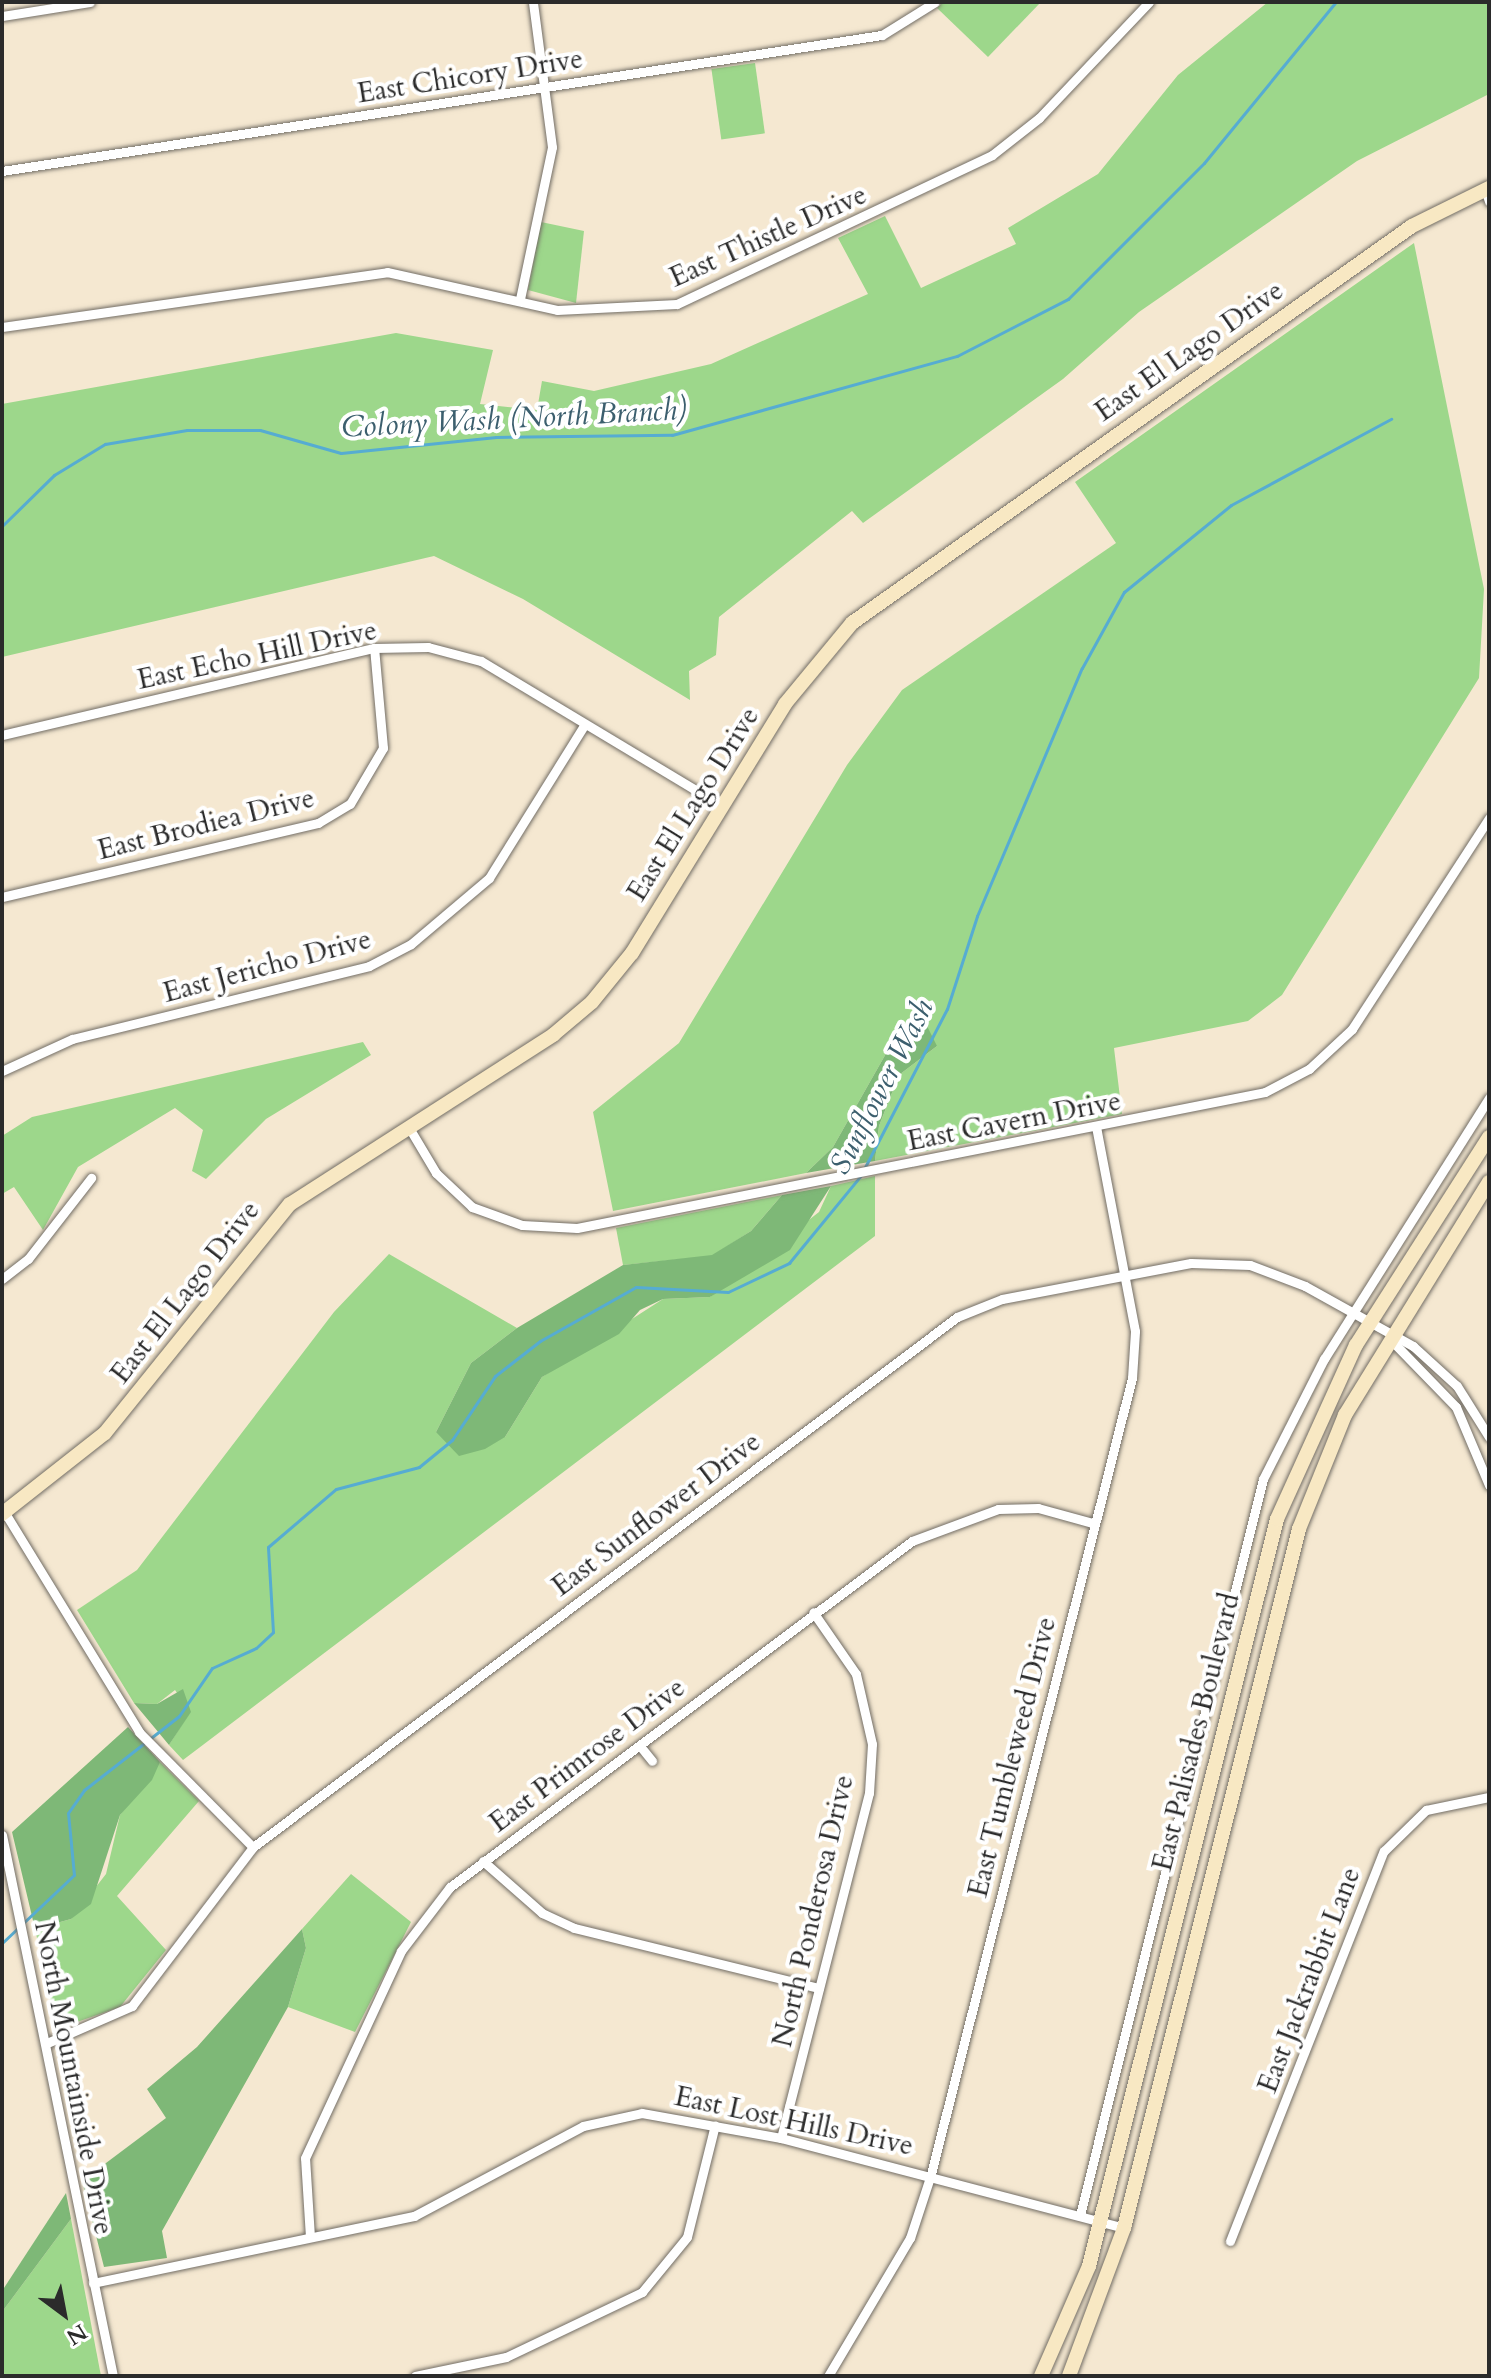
<!DOCTYPE html>
<html>
<head>
<meta charset="utf-8">
<style>
  body { margin:0 }
  #map { position:relative; width:1491px; height:2378px; overflow:hidden; background:#f5e8d1; font-family:Cardo,serif }
  div>[style] { position:absolute }
  [style*='--x'] { left:calc(var(--x)*1px); top:calc(var(--y)*1px); width:calc(var(--w)*1px); rotate:calc(var(--a)*1deg) }
  .green>* { inset:0; background:#9dd78b; transform-origin:0 0 }
  .forest>* { inset:0; background:#7eb877 }
  .stream>* { height:3px; margin:-1.5px; padding:0 1.5px; transform-origin:1.5px; border-radius:1.5px; background:#56acd2 }
  .roads { filter:drop-shadow(0 0 2px #726d65) drop-shadow(0 0 2px #726d65) }
  .street>* { height:9px; margin:-4.5px; padding:0 4.5px; transform-origin:4.5px; border-radius:4.5px; background:#fff }
  .secondary>* { height:14px; margin:-7px; padding:0 7px; transform-origin:7px; border-radius:7px; background:#f8e8c3 }
  span { translate:-50% -50%; white-space:nowrap; text-align:center; line-height:1.15; -webkit-text-stroke:8px #fff; paint-order:stroke }
  .street-label { font-size:28px; color:#2b2b2b }
  .water-label { font-size:30px; color:#3c5f6e; font-style:italic }
  .frame { position:absolute; inset:0; border:4px solid #2b2b2b; pointer-events:none }
  .north { position:absolute; left:24px; top:2274px; width:80px; height:80px; -webkit-text-stroke:6px #fff; paint-order:stroke; rotate:148deg; font-size:22px; font-weight:700; line-height:32px; text-align:center; color:#2b2b2b }
  .north::after { content:''; display:block; margin:auto; width:28px; height:36px; background:#2b2b2b; clip-path:polygon(50% 0,100% 100%,50% 72%,0 100%) }
</style>
</head>
<body>
<div id="map">
  <div class="green">
    <div style="clip-path:polygon(943px 2px,1041px 2px,988px 57px,937px 8px)"></div>
    <div style="clip-path:polygon(1268px 2px,1489px 2px,1489px 94px,1357px 161px,1139px 312px,1063px 379px,863px 523px,852px 511px,719px 617px,716px 655px,689px 671px,690px 700px,523px 599px,434px 556px,2px 657px,2px 404px,396px 333px,493px 350px,480px 404px,537px 410px,542px 381px,594px 391px,711px 364px,868px 294px,838px 238px,885px 216px,921px 288px,1016px 244px,1008px 228px,1098px 174px,1178px 75px)"></div>
    <div style="left:755px;top:63px;width:71px;height:44px;rotate:82deg"></div>
    <div style="clip-path:polygon(541px 222px,584px 231px,576px 303px,528px 290px)"></div>
    <div style="clip-path:polygon(1414px 243px,1484px 589px,1479px 678px,1282px 995px,1248px 1021px,1114px 1048px,1122px 1114px,875px 1161px,879px 1126px,899px 1075px,937px 1046px,888px 1050px,833px 1147px,806px 1173px,613px 1211px,593px 1112px,679px 1043px,847px 765px,902px 690px,1116px 543px,1075px 482px)"></div>
    <div style="clip-path:polygon(363px 1042px,371px 1055px,266px 1119px,206px 1179px,192px 1171px,203px 1130px,175px 1108px,78px 1167px,43px 1230px,14px 1187px,2px 1194px,2px 1136px,32px 1117px)"></div>
    <div style="clip-path:polygon(875px 1176px,875px 1236px,183px 1760px,169px 1745px,190px 1712px,175px 1690px,157px 1704px,134px 1703px,77px 1610px,137px 1570px,334px 1312px,389px 1254px,517px 1328px,471px 1363px,436px 1432px,505px 1437px,542px 1377px,663px 1299px,710px 1297px,819px 1212px,831px 1186px)"></div>
    <div style="clip-path:polygon(782px 1195px,751px 1231px,712px 1256px,623px 1265px,616px 1228px)"></div>
    <div style="clip-path:polygon(160px 1762px,199px 1801px,117px 1896px,166px 1950px,120px 2007px,57px 2029px,35px 1929px,71px 1919px,106px 1874px,120px 1815px)"></div>
    <div style="clip-path:polygon(351px 1874px,411px 1922px,355px 2032px,288px 2007px,306px 1948px,302px 1929px)"></div>
    <div style="clip-path:polygon(71px 2219px,101px 2376px,2px 2376px,2px 2312px)"></div>
  </div>
  <div class="forest">
    <div style="clip-path:polygon(925px 1022px,937px 1046px,899px 1075px,879px 1126px,875px 1161px,806px 1173px,833px 1147px,888px 1050px)"></div>
    <div style="clip-path:polygon(831px 1186px,790px 1250px,710px 1297px,663px 1299px,640px 1310px,619px 1334px,542px 1377px,505px 1437px,485px 1449px,459px 1456px,436px 1432px,471px 1363px,517px 1328px,623px 1265px,712px 1255px,751px 1231px,782px 1195px)"></div>
    <div style="clip-path:polygon(183px 1689px,191px 1712px,169px 1745px,134px 1703px,157px 1704px)"></div>
    <div style="clip-path:polygon(128px 1727px,160px 1762px,152px 1780px,120px 1815px,91px 1904px,71px 1919px,35px 1929px,12px 1832px)"></div>
    <div style="clip-path:polygon(302px 1929px,306px 1948px,288px 2007px,162px 2231px,167px 2258px,104px 2267px,82px 2181px,166px 2118px,147px 2089px,197px 2047px)"></div>
    <div style="clip-path:polygon(66px 2193px,71px 2219px,2px 2312px,2px 2291px)"></div>
  </div>
  <div class="stream">
    <div style="--x:2;--y:526;--w:73;--a:-44.4"></div>
    <div style="--x:54;--y:475;--w:60;--a:-31.3"></div>
    <div style="--x:105;--y:444;--w:83;--a:-9.7"></div>
    <div style="--x:187;--y:430;--w:73;--a:0"></div>
    <div style="--x:260;--y:430;--w:84;--a:15.9"></div>
    <div style="--x:341;--y:453;--w:156;--a:-5.9"></div>
    <div style="--x:496;--y:437;--w:176;--a:-0.7"></div>
    <div style="--x:672;--y:435;--w:296;--a:-15.5"></div>
    <div style="--x:957;--y:356;--w:125;--a:-27.2"></div>
    <div style="--x:1068;--y:299;--w:192;--a:-45"></div>
    <div style="--x:1204;--y:163;--w:208;--a:-50.7"></div>
    <div style="--x:865;--y:1167;--w:178;--a:-62.6"></div>
    <div style="--x:947;--y:1009;--w:98;--a:-72.1"></div>
    <div style="--x:977;--y:916;--w:269;--a:-67.1"></div>
    <div style="--x:1082;--y:668;--w:87;--a:-61.1"></div>
    <div style="--x:1124;--y:592;--w:138;--a:-39.1"></div>
    <div style="--x:1231;--y:505;--w:182;--a:-28.3"></div>
    <div style="--x:2;--y:1943;--w:99;--a:-43.4"></div>
    <div style="--x:74;--y:1875;--w:62;--a:-95.5"></div>
    <div style="--x:68;--y:1813;--w:28;--a:-55"></div>
    <div style="--x:84;--y:1790;--w:120;--a:-37.9"></div>
    <div style="--x:179;--y:1716;--w:58;--a:-55.5"></div>
    <div style="--x:212;--y:1668;--w:48;--a:-24.4"></div>
    <div style="--x:256;--y:1648;--w:23;--a:-43"></div>
    <div style="--x:273;--y:1632;--w:85;--a:-93.4"></div>
    <div style="--x:268;--y:1547;--w:89;--a:-40.5"></div>
    <div style="--x:336;--y:1489;--w:86;--a:-14.8"></div>
    <div style="--x:419;--y:1467;--w:43;--a:-39.3"></div>
    <div style="--x:452;--y:1440;--w:77;--a:-56.1"></div>
    <div style="--x:495;--y:1376;--w:57;--a:-37.9"></div>
    <div style="--x:540;--y:1341;--w:110;--a:-29.4"></div>
    <div style="--x:636;--y:1287;--w:92;--a:3.1"></div>
    <div style="--x:728;--y:1292;--w:68;--a:-25.4"></div>
    <div style="--x:789;--y:1263;--w:115;--a:-50.6"></div>
  </div>
  <div class="roads">
    <div class="street">
      <div style="--x:2;--y:16;--w:89;--a:-9"></div>
      <div style="--x:2;--y:171;--w:890;--a:-8.79"></div>
      <div style="--x:882;--y:35;--w:62;--a:-31.9"></div>
      <div style="--x:1485;--y:189;--w:13;--a:72"></div>
      <div style="--x:520;--y:299;--w:155;--a:-78.1"></div>
      <div style="--x:552;--y:147;--w:146;--a:-97.5"></div>
      <div style="--x:2;--y:327;--w:389;--a:-8.1"></div>
      <div style="--x:387;--y:272;--w:174;--a:12.6"></div>
      <div style="--x:557;--y:310;--w:120;--a:-2.9"></div>
      <div style="--x:677;--y:304;--w:348;--a:-25.3"></div>
      <div style="--x:992;--y:155;--w:60;--a:-38.2"></div>
      <div style="--x:1039;--y:118;--w:160;--a:-46.5"></div>
      <div style="--x:2;--y:735;--w:382;--a:-13.2"></div>
      <div style="--x:374;--y:648;--w:54;--a:-1.1"></div>
      <div style="--x:428;--y:647;--w:55;--a:14.8"></div>
      <div style="--x:481;--y:661;--w:281;--a:31"></div>
      <div style="--x:2;--y:897;--w:325;--a:-13.2"></div>
      <div style="--x:318;--y:823;--w:37;--a:-31"></div>
      <div style="--x:350;--y:804;--w:65;--a:-59.5"></div>
      <div style="--x:383;--y:748;--w:100;--a:-95.1"></div>
      <div style="--x:2;--y:1071;--w:77;--a:-24.6"></div>
      <div style="--x:72;--y:1039;--w:306;--a:-13.8"></div>
      <div style="--x:369;--y:966;--w:47;--a:-27.6"></div>
      <div style="--x:411;--y:944;--w:102;--a:-40.2"></div>
      <div style="--x:489;--y:878;--w:181;--a:-58.1"></div>
      <div style="--x:408;--y:1126;--w:55;--a:59.2"></div>
      <div style="--x:436;--y:1173;--w:50;--a:43.4"></div>
      <div style="--x:472;--y:1207;--w:53;--a:19.8"></div>
      <div style="--x:522;--y:1225;--w:55;--a:3.1"></div>
      <div style="--x:577;--y:1228;--w:701;--a:-11.18"></div>
      <div style="--x:1265;--y:1092;--w:50;--a:-27.6"></div>
      <div style="--x:1309;--y:1069;--w:59;--a:-42.9"></div>
      <div style="--x:1352;--y:1029;--w:252;--a:-57"></div>
      <div style="--x:2;--y:1279;--w:33;--a:-38"></div>
      <div style="--x:28;--y:1259;--w:103;--a:-52.1"></div>
      <div style="--x:1390;--y:1339;--w:95;--a:45.9"></div>
      <div style="--x:1456;--y:1407;--w:85;--a:67.1"></div>
      <div style="--x:2;--y:1508;--w:263;--a:58.5"></div>
      <div style="--x:139;--y:1732;--w:162;--a:45.3"></div>
      <div style="--x:640;--y:1746;--w:19;--a:51"></div>
      <div style="--x:2;--y:1835;--w:552;--a:78.41"></div>
      <div style="--x:483;--y:1861;--w:79;--a:41.4"></div>
      <div style="--x:542;--y:1913;--w:35;--a:25"></div>
      <div style="--x:574;--y:1928;--w:252;--a:13.8"></div>
      <div style="--x:47;--y:2043;--w:93;--a:-23.5"></div>
      <div style="--x:132;--y:2006;--w:200;--a:-52.7"></div>
      <div style="--x:253;--y:1847;--w:881;--a:-36.97"></div>
      <div style="--x:957;--y:1317;--w:48;--a:-21.8"></div>
      <div style="--x:1002;--y:1299;--w:192;--a:-10.8"></div>
      <div style="--x:1191;--y:1263;--w:59;--a:1.9"></div>
      <div style="--x:1250;--y:1265;--w:59;--a:20.9"></div>
      <div style="--x:1305;--y:1286;--w:124;--a:29.1"></div>
      <div style="--x:1413;--y:1346;--w:59;--a:42.3"></div>
      <div style="--x:1457;--y:1386;--w:60;--a:57.9"></div>
      <div style="--x:781;--y:2138;--w:356;--a:-75.7"></div>
      <div style="--x:869;--y:1793;--w:49;--a:-86.5"></div>
      <div style="--x:872;--y:1744;--w:72;--a:-102.9"></div>
      <div style="--x:856;--y:1674;--w:75;--a:-124.7"></div>
      <div style="--x:1080;--y:2215;--w:758;--a:-76.04"></div>
      <div style="--x:1263;--y:1479;--w:135;--a:-63.1"></div>
      <div style="--x:1324;--y:1359;--w:309;--a:-57.7"></div>
      <div style="--x:310;--y:2237;--w:79;--a:-93.6"></div>
      <div style="--x:305;--y:2158;--w:228;--a:-65.1"></div>
      <div style="--x:401;--y:1951;--w:81;--a:-52.6"></div>
      <div style="--x:450;--y:1887;--w:577;--a:-36.83"></div>
      <div style="--x:912;--y:1541;--w:92;--a:-20.4"></div>
      <div style="--x:998;--y:1509;--w:40;--a:-1.4"></div>
      <div style="--x:1038;--y:1508;--w:57;--a:15.3"></div>
      <div style="--x:1230;--y:2241;--w:419;--a:-68.5"></div>
      <div style="--x:1384;--y:1851;--w:59;--a:-44.3"></div>
      <div style="--x:1426;--y:1810;--w:64;--a:-11.7"></div>
      <div style="--x:93;--y:2283;--w:328;--a:-11.8"></div>
      <div style="--x:414;--y:2216;--w:191;--a:-28"></div>
      <div style="--x:583;--y:2126;--w:60;--a:-12.4"></div>
      <div style="--x:642;--y:2113;--w:141;--a:10.2"></div>
      <div style="--x:781;--y:2138;--w:355;--a:14.7"></div>
      <div style="--x:415;--y:2376;--w:93;--a:-11.8"></div>
      <div style="--x:506;--y:2357;--w:151;--a:-25.5"></div>
      <div style="--x:642;--y:2292;--w:71;--a:-50.7"></div>
      <div style="--x:687;--y:2237;--w:115;--a:-76"></div>
      <div style="--x:828;--y:2376;--w:161;--a:-59.3"></div>
      <div style="--x:910;--y:2238;--w:67;--a:-71.8"></div>
      <div style="--x:931;--y:2174;--w:821;--a:-75.83"></div>
      <div style="--x:1132;--y:1378;--w:47;--a:-86.3"></div>
      <div style="--x:1135;--y:1331;--w:208;--a:-100.8"></div>
    </div>
    <div class="secondary">
      <div style="--x:2;--y:1514;--w:131;--a:-38.2"></div>
      <div style="--x:105;--y:1433;--w:294;--a:-51.1"></div>
      <div style="--x:290;--y:1204;--w:313;--a:-32.7"></div>
      <div style="--x:553;--y:1035;--w:51;--a:-40.2"></div>
      <div style="--x:592;--y:1002;--w:63;--a:-50.8"></div>
      <div style="--x:632;--y:953;--w:292;--a:-58.4"></div>
      <div style="--x:785;--y:704;--w:105;--a:-50.4"></div>
      <div style="--x:852;--y:623;--w:686;--a:-35.33"></div>
      <div style="--x:1412;--y:226;--w:86;--a:-26.3"></div>
      <div style="--x:1041;--y:2376;--w:120;--a:-66.4"></div>
      <div style="--x:1089;--y:2266;--w:770;--a:-75.87"></div>
      <div style="--x:1277;--y:1519;--w:191;--a:-65.6"></div>
      <div style="--x:1356;--y:1345;--w:247;--a:-57.4"></div>
      <div style="--x:1069;--y:2376;--w:158;--a:-69.6"></div>
      <div style="--x:1124;--y:2228;--w:721;--a:-75.94"></div>
      <div style="--x:1299;--y:1529;--w:123;--a:-68"></div>
      <div style="--x:1345;--y:1415;--w:274;--a:-58.3"></div>
    </div>
  </div>
  <div class="street-label">
    <span style="left:470px;top:76px;rotate:-9deg">East Chicory Drive</span>
    <span style="left:768px;top:236px;rotate:-24deg">East Thistle Drive</span>
    <span style="left:1189px;top:351px;rotate:-35deg">East El Lago Drive</span>
    <span style="left:257px;top:655px;rotate:-12deg">East Echo Hill Drive</span>
    <span style="left:693px;top:804px;rotate:-58deg">East El Lago Drive</span>
    <span style="left:206px;top:824px;rotate:-14deg">East Brodiea Drive</span>
    <span style="left:267px;top:966px;rotate:-15deg">East Jericho Drive</span>
    <span style="left:1014px;top:1121px;rotate:-11deg">East Cavern Drive</span>
    <span style="left:185px;top:1292px;rotate:-52deg">East El Lago Drive</span>
    <span style="left:656px;top:1514px;rotate:-37deg">East Sunflower Drive</span>
    <span style="left:1196px;top:1732px;rotate:-76deg">East Palisades Boulevard</span>
    <span style="left:587px;top:1755px;rotate:-37deg">East Primrose Drive</span>
    <span style="left:1012px;top:1757px;rotate:-76deg">East Tumbleweed Drive</span>
    <span style="left:813px;top:1911px;rotate:-77deg">North Ponderosa Drive</span>
    <span style="left:1309px;top:1980px;rotate:-69deg">East Jackrabbit Lane</span>
    <span style="left:74px;top:2078px;rotate:79deg">North Mountainside Drive</span>
    <span style="left:794px;top:2121px;rotate:12deg">East Lost Hills Drive</span>
  </div>
  <div class="water-label">
    <span style="left:514px;top:419px;rotate:-3deg">Colony Wash (North Branch)</span>
    <span style="left:882px;top:1087px;rotate:-63deg">Sunflower Wash</span>
  </div>
  <div class="frame"></div>
  <div class="north">N</div>
</div>
</body>
</html>
